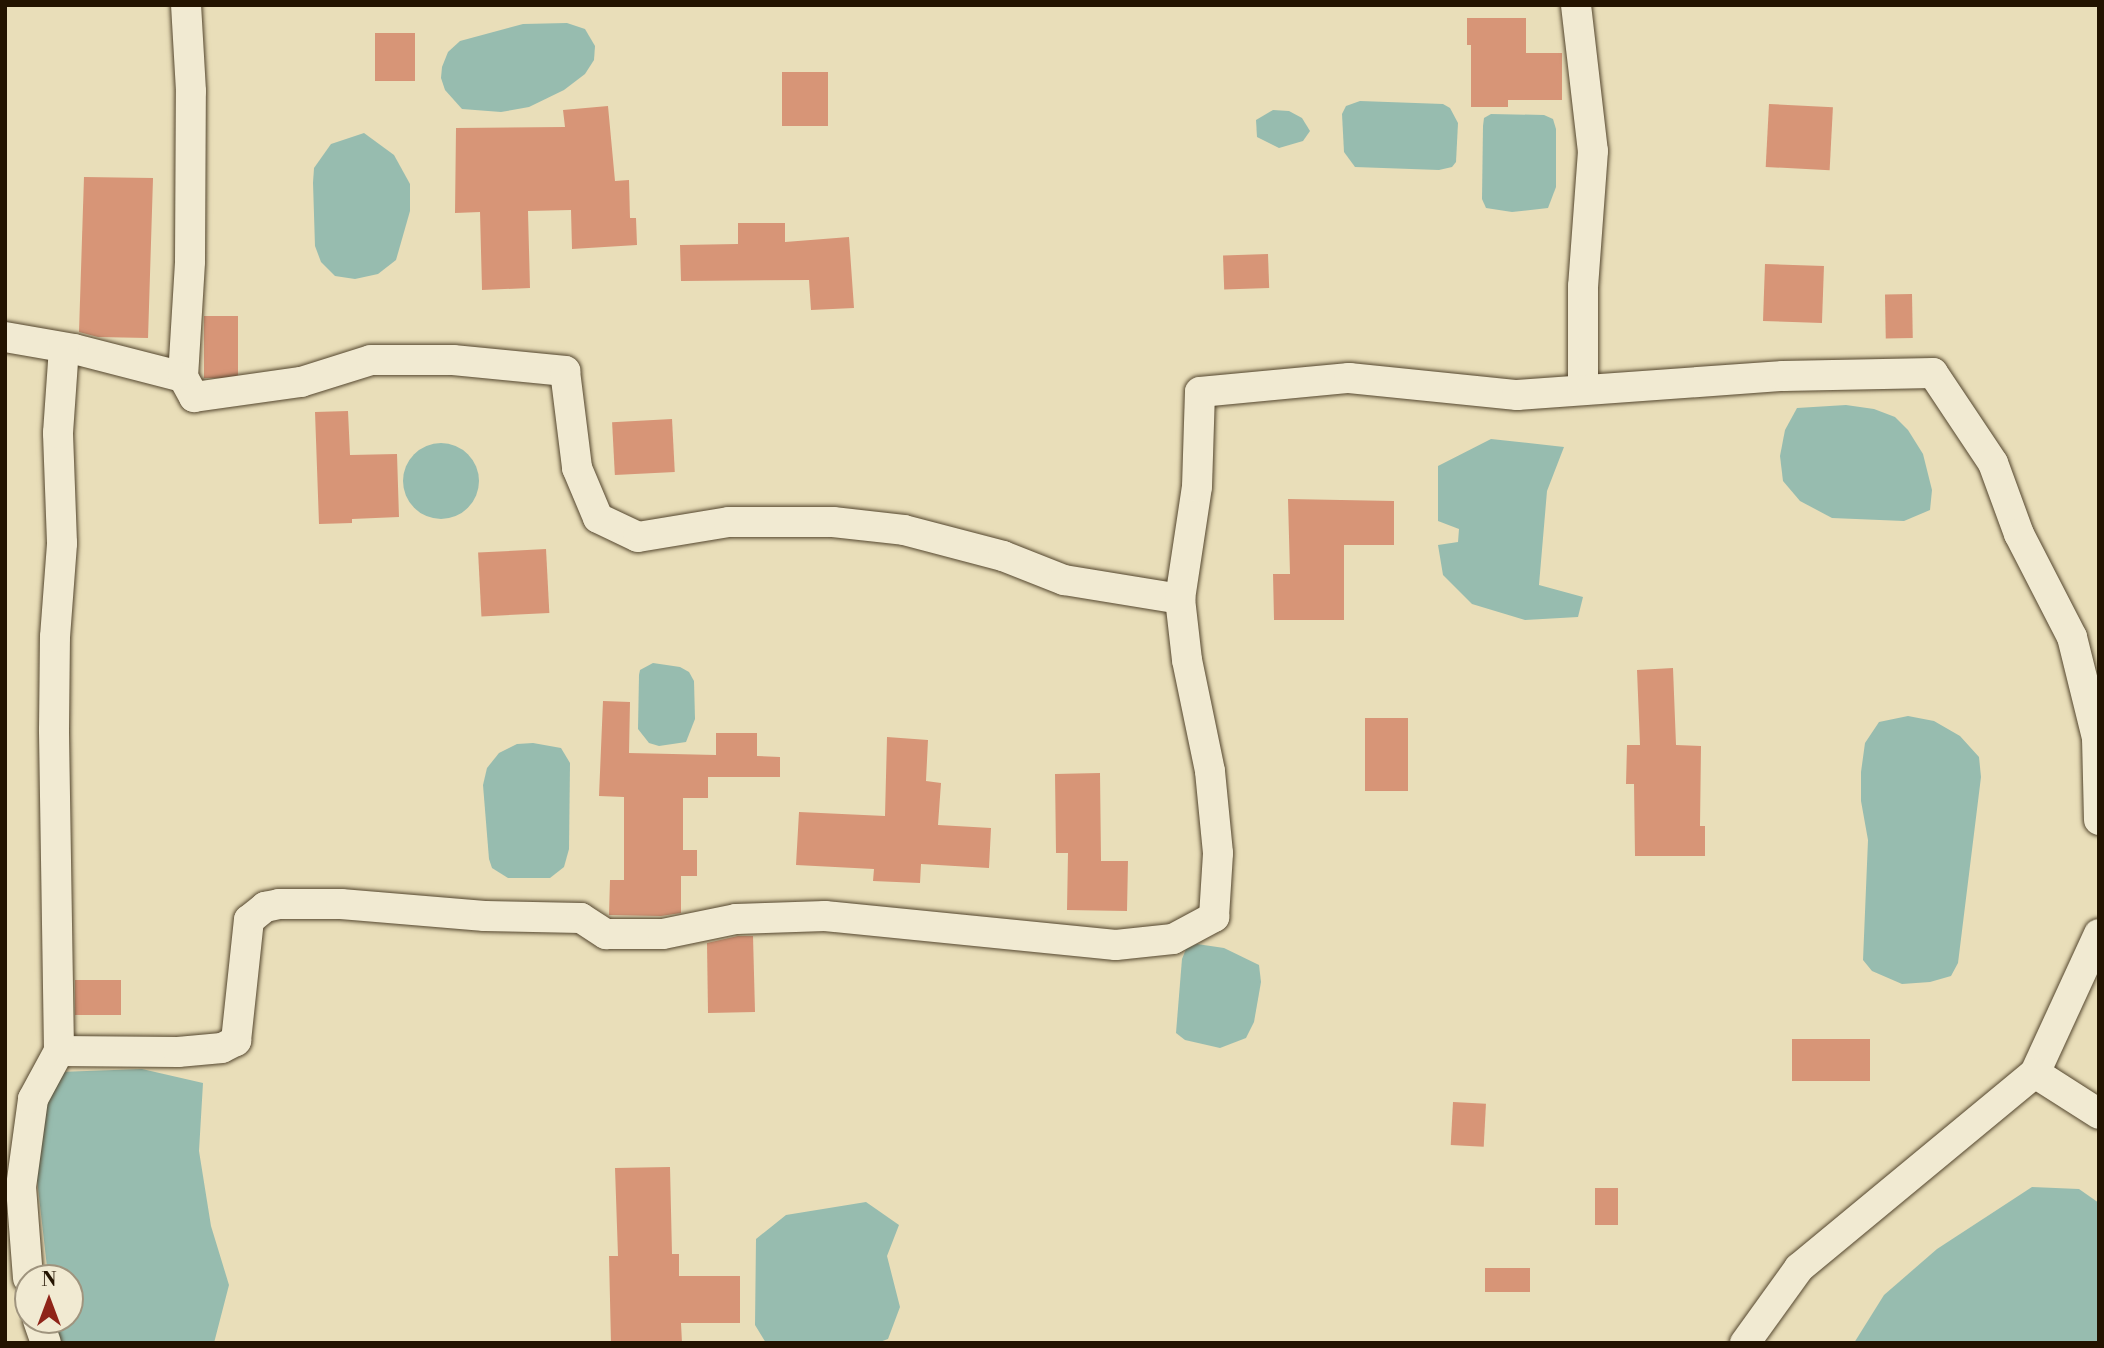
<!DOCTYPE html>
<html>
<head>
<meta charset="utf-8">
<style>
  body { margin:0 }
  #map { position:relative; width:2104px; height:1348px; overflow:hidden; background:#e9deb9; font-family:"Libre Bodoni",serif }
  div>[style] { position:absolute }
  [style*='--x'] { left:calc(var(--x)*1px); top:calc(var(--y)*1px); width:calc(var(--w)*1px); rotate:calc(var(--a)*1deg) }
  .water>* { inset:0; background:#97bcaf }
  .round { border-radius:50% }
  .building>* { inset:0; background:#d79577; transform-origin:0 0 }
  .roads { filter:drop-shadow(0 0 2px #54462e) drop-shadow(0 0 2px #54462e) }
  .street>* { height:30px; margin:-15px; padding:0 15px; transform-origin:15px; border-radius:15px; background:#f1ead2 }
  span { translate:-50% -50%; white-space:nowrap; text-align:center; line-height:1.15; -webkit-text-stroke:6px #f1ead2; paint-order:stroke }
  .frame { position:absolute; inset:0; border:7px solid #231300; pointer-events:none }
  .north { position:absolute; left:14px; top:1264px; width:70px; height:70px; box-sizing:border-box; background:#f1ead2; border:2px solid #9f947e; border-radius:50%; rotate:0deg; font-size:19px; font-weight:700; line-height:28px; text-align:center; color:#231300 }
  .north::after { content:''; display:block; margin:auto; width:24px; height:32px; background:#8f2418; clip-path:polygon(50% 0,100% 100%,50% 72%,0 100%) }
</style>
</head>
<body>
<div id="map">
  <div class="water">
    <div style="clip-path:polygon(567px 23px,585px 29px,595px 46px,594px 60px,585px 74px,564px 90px,529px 107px,501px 112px,462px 109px,445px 90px,441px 78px,442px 67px,448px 52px,460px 41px,523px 24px)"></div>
    <div style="clip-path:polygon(1360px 101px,1443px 104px,1450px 108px,1458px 123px,1456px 162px,1452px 167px,1439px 170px,1355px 167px,1344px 152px,1342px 114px,1346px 106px)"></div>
    <div style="clip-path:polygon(1273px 110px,1289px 111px,1302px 118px,1310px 131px,1303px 141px,1279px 148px,1257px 137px,1256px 120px)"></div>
    <div style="clip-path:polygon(1491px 114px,1544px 115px,1553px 119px,1556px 129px,1556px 187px,1548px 208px,1512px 212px,1486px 208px,1482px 199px,1483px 126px,1484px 118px)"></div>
    <div style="clip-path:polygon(364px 133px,394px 155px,410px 184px,410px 211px,396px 260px,378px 274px,355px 279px,335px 276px,321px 262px,315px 246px,313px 183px,314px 168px,331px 144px)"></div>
    <div style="clip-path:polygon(1846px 405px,1874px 409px,1895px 417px,1908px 430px,1923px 454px,1932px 490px,1930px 510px,1904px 521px,1832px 518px,1800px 501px,1783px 481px,1780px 456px,1785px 430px,1797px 408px)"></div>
    <div style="clip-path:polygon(1491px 439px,1564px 447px,1547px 491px,1539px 585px,1583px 597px,1578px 617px,1525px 620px,1472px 604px,1443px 575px,1438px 545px,1458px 542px,1459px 529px,1438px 521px,1438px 466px)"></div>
    <div class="round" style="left:403px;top:443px;width:76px;height:76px"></div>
    <div style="clip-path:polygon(653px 663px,680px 667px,689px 672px,694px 681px,695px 719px,686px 742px,659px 746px,649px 743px,638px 729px,639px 675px,640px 670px)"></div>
    <div style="clip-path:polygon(1908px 716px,1934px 721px,1960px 736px,1979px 757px,1981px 777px,1958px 963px,1951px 976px,1930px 982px,1902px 984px,1872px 971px,1863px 960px,1868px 840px,1861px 801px,1861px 772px,1865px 743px,1879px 722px)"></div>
    <div style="clip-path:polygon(533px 743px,561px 748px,570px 763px,569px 849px,564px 867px,550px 878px,508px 878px,492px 868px,489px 859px,483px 785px,487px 768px,499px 753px,517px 744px)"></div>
    <div style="clip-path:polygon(1197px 944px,1224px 948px,1259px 965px,1261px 982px,1254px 1022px,1246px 1038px,1220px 1048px,1185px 1040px,1176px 1033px,1182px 959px,1186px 949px)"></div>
    <div style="clip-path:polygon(142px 1069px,203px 1083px,199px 1151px,211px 1226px,229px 1285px,214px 1343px,61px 1343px,52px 1320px,70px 1320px,70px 1278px,45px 1278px,47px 1267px,32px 1135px,59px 1072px)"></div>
    <div style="clip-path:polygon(2032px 1187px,2079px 1189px,2099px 1203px,2099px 1343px,1854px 1343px,1884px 1295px,1937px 1249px)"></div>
    <div style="clip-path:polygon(866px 1202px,899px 1225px,887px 1256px,900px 1307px,888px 1339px,877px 1343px,766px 1343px,755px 1325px,756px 1239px,786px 1215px)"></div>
  </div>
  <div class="building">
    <div style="clip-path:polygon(1467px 18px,1526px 18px,1526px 53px,1562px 53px,1562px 100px,1508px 100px,1508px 107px,1471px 107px,1471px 45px,1467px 45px)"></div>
    <div style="left:375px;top:33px;width:40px;height:48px"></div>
    <div style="left:782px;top:72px;width:46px;height:54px"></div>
    <div style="left:1769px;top:104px;width:64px;height:63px;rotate:3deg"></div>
    <div style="clip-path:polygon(608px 106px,615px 181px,629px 180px,630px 218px,636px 218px,637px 245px,572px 249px,571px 210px,528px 211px,530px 288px,482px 290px,480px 212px,455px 213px,456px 128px,565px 127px,563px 110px)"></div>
    <div style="clip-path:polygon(84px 177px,153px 178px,148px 338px,98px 337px,79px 332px)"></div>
    <div style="clip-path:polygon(738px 223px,785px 223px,785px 242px,849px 237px,854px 308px,811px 310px,809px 280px,681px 281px,680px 245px,738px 244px)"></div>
    <div style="left:1268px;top:254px;width:34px;height:45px;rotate:88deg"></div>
    <div style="left:1765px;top:264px;width:59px;height:57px;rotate:2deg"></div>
    <div style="left:1912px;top:294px;width:44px;height:27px;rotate:89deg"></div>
    <div style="left:204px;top:316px;width:34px;height:62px"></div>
    <div style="clip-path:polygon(348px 411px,350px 455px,397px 454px,399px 517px,352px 519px,352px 523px,319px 524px,315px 412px)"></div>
    <div style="left:672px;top:419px;width:53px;height:60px;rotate:87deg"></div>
    <div style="clip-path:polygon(1288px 499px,1394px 501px,1394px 545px,1344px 545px,1344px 620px,1274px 620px,1273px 574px,1290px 574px)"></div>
    <div style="left:546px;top:549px;width:64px;height:68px;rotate:87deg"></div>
    <div style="clip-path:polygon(1673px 668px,1676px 745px,1701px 746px,1700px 826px,1705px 826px,1705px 856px,1635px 856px,1634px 784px,1626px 784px,1627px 745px,1640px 745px,1637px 670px)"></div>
    <div style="clip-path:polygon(603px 701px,630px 702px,629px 753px,716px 755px,716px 733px,757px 733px,757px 756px,780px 757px,780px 777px,708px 777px,708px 798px,683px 798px,683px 850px,697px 850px,697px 876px,681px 876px,681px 913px,661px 916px,609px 915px,610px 880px,624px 880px,624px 797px,599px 796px)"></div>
    <div style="left:1365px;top:718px;width:43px;height:73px"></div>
    <div style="clip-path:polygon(887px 737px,928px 740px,926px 781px,941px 783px,938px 825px,991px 828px,989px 868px,921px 864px,920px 883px,873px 881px,874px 869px,796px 865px,799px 812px,885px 816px)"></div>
    <div style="clip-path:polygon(1100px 773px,1101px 861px,1128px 861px,1127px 911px,1067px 910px,1068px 853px,1056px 853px,1055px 774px)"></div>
    <div style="clip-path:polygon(738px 936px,753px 936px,755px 1012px,708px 1013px,707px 943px)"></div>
    <div style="left:75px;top:980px;width:46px;height:35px"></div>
    <div style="left:1792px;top:1039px;width:78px;height:42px"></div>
    <div style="left:1453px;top:1102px;width:33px;height:43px;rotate:3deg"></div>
    <div style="clip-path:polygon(670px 1167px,672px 1254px,679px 1254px,679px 1276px,740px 1276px,740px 1323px,681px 1323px,682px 1343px,611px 1343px,609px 1256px,618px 1256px,615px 1168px)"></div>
    <div style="left:1595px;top:1188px;width:23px;height:37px"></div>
    <div style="left:1530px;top:1268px;width:24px;height:45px;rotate:90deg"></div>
  </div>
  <div class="roads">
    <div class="street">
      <div style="--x:1576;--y:5;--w:147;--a:83.4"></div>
      <div style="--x:1593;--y:151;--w:135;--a:94.2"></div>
      <div style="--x:1583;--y:286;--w:103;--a:90"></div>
      <div style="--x:5;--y:337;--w:70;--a:9.9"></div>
      <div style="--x:74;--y:349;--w:113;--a:14.4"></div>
      <div style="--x:183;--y:377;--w:116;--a:-86.5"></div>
      <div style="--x:190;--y:261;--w:170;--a:-89.7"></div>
      <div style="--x:191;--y:91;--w:86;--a:-93.3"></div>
      <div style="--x:183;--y:377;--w:23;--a:61"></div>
      <div style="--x:194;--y:397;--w:108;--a:-8"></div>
      <div style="--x:301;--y:382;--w:73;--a:-17.4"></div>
      <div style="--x:371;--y:360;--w:82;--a:0"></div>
      <div style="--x:453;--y:360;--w:113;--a:5.6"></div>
      <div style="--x:565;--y:371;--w:98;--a:82.9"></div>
      <div style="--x:577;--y:468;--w:54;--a:67.2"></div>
      <div style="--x:598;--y:518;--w:44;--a:25.4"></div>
      <div style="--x:638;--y:537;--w:92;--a:-9.4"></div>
      <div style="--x:729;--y:522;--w:104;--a:0"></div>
      <div style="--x:833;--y:522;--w:71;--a:6.4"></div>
      <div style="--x:904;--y:530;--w:102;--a:14.7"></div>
      <div style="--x:1003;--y:556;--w:66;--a:21.5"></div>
      <div style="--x:1064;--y:580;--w:118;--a:9.3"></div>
      <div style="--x:1180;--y:599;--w:113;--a:-81.4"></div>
      <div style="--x:1197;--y:487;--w:95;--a:-88.2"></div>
      <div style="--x:1200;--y:392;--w:150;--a:-5.4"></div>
      <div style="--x:1349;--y:378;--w:169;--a:5.8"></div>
      <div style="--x:1517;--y:395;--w:267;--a:-4.1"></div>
      <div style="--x:1783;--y:376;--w:150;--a:-1.1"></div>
      <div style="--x:1933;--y:373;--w:108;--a:56.3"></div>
      <div style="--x:1993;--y:463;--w:76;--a:69.9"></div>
      <div style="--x:2019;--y:534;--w:116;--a:62.8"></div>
      <div style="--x:2072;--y:637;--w:104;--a:76.1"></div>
      <div style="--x:2097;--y:738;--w:82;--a:88.6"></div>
      <div style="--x:59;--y:1051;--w:119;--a:0.5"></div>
      <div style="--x:178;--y:1052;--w:44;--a:-5.2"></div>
      <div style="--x:222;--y:1048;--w:16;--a:-27"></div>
      <div style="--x:236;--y:1041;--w:122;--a:-83.9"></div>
      <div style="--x:249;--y:920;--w:21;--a:-39"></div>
      <div style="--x:265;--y:907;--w:14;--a:-12"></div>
      <div style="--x:279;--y:904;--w:62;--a:0"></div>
      <div style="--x:341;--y:904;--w:144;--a:4.8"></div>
      <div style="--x:485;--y:916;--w:96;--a:1.2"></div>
      <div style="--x:581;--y:918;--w:30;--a:33"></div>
      <div style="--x:606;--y:934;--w:57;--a:0"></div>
      <div style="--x:663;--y:934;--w:75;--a:-11.6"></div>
      <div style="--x:736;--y:919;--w:89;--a:-1.9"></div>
      <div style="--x:825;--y:916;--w:292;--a:5.7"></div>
      <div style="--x:1116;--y:945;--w:57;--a:-6"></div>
      <div style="--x:1173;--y:939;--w:47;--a:-28.2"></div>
      <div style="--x:1214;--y:917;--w:64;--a:-86.4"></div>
      <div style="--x:1218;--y:853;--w:82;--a:-95.6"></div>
      <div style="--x:1210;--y:771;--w:113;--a:-101.7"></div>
      <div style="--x:1187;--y:660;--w:61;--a:-96.5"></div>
      <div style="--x:2035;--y:1073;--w:153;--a:-65.3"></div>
      <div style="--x:28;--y:1278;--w:91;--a:-94.4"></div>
      <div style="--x:21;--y:1187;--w:89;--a:-82.2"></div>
      <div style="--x:33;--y:1099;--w:55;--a:-61.6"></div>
      <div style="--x:59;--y:1051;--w:321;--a:-90.9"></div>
      <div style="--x:54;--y:730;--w:93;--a:-89.4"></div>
      <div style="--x:55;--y:637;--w:94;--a:-85.7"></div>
      <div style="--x:62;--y:543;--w:110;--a:-92.1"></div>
      <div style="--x:58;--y:433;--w:85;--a:-86"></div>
      <div style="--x:38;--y:1320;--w:24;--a:71"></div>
      <div style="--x:1745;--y:1343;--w:92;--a:-54.2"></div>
      <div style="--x:1799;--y:1268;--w:306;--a:-39.6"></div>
      <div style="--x:2035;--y:1073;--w:76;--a:32.6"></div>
    </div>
  </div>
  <div class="frame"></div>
  <div class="north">N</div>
</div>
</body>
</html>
